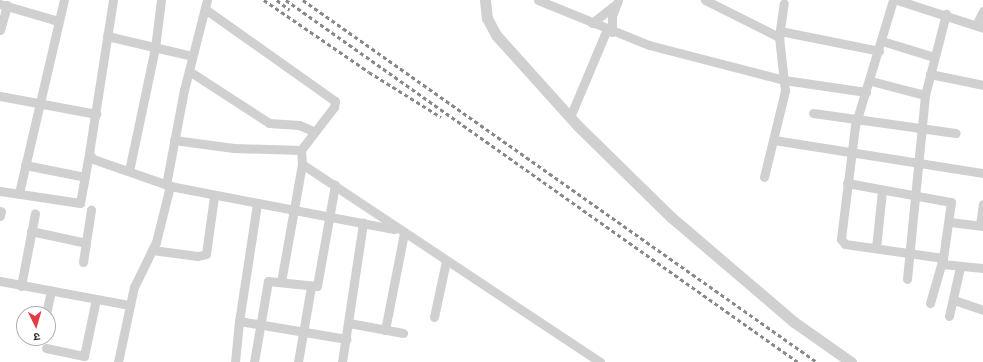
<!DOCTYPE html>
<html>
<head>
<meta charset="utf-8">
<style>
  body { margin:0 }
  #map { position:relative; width:983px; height:362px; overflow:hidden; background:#fff; font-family:Mulish,"Noto Sans Devanagari",sans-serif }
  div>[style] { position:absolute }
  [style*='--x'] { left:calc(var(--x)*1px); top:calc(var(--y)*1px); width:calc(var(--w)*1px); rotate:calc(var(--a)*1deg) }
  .minor>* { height:9px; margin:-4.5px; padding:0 4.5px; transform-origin:4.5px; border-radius:4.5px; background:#d0d0d0 }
  .tertiary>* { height:11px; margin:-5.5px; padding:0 5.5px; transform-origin:5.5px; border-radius:5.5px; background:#d0d0d0 }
  .rail>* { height:2.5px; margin-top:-1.25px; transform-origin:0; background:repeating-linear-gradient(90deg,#888 0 4px,transparent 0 7px) }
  span { translate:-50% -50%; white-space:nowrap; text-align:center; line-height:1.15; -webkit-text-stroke:4px #fff; paint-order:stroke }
  .north { position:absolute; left:16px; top:306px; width:40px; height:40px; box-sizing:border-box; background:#fff; border:1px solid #adadad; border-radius:50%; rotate:175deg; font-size:11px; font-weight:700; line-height:16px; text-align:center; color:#333 }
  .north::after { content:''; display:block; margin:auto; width:14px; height:18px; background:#e63946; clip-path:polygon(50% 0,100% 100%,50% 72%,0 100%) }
</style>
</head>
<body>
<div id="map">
  <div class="minor">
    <div style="--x:113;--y:0;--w:156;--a:98.9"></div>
    <div style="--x:89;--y:154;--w:6;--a:51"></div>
    <div style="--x:93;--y:159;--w:82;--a:19.3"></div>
    <div style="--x:170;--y:186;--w:228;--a:10.9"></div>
    <div style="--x:538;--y:0;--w:120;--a:22.1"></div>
    <div style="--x:649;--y:45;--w:139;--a:14.5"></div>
    <div style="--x:784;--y:80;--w:83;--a:8.3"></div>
    <div style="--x:705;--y:0;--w:83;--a:26.6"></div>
    <div style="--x:893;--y:0;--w:132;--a:106.8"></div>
    <div style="--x:855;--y:126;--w:114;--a:97.1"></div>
    <div style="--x:841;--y:239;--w:6;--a:51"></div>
    <div style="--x:845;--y:244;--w:99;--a:8.1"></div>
    <div style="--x:897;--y:0;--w:90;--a:18"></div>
    <div style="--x:0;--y:4;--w:60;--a:16.3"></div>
    <div style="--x:205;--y:9;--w:159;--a:35.3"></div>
    <div style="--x:335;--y:101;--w:6;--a:99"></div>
    <div style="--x:334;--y:107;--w:54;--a:127.5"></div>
    <div style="--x:301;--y:150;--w:14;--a:86"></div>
    <div style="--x:302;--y:164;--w:358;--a:33.6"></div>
    <div style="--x:592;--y:23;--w:29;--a:-38"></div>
    <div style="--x:976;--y:25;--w:16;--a:-63"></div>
    <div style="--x:0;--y:30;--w:26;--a:-74"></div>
    <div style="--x:780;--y:31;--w:101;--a:11.4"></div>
    <div style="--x:612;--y:32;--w:16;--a:-90"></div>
    <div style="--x:612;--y:16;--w:17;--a:-69"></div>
    <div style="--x:107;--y:36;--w:87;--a:13.2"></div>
    <div style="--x:882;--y:41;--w:54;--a:17.1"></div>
    <div style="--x:189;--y:71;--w:95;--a:33"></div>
    <div style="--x:269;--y:123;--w:30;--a:4"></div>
    <div style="--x:299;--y:125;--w:15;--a:23"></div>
    <div style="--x:930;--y:74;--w:54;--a:11.7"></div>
    <div style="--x:871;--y:81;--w:56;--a:14.5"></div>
    <div style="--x:0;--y:96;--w:98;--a:10.6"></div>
    <div style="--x:813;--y:113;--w:144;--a:8"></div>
    <div style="--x:570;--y:117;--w:95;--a:-67.2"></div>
    <div style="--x:174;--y:140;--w:60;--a:7.7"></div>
    <div style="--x:233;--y:148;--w:68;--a:1.7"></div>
    <div style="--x:774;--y:140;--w:212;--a:9"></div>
    <div style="--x:25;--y:165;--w:61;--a:11.3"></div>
    <div style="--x:129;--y:171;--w:126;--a:-78.1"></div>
    <div style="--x:155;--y:48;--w:48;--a:-82.9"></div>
    <div style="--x:764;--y:177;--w:89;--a:-76.3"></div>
    <div style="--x:785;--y:91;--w:54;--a:-96.3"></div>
    <div style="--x:779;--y:37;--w:34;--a:-82"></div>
    <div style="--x:847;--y:183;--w:106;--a:10.4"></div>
    <div style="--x:951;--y:202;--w:57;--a:98.1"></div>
    <div style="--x:943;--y:258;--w:47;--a:106.1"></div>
    <div style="--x:166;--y:185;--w:97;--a:-79.3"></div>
    <div style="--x:184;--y:90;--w:93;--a:-75.7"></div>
    <div style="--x:0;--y:191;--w:81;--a:8.5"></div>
    <div style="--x:80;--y:203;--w:50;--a:-79.6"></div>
    <div style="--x:19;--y:193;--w:198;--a:-76.9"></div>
    <div style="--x:257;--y:204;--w:118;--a:98.7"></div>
    <div style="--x:239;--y:321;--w:109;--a:9.5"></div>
    <div style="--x:0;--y:216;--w:5;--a:-79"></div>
    <div style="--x:950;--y:222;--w:33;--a:7"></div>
    <div style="--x:980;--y:225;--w:21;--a:-82"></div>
    <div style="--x:31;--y:231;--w:56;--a:12.3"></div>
    <div style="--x:876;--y:248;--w:57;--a:-84"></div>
    <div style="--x:152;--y:250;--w:46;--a:7.4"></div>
    <div style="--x:198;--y:256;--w:8;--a:-14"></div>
    <div style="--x:206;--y:254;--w:59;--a:-82.1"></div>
    <div style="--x:83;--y:262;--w:53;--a:-81.3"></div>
    <div style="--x:942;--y:264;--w:41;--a:5.6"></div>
    <div style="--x:907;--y:279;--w:185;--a:-84.4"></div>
    <div style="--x:925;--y:95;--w:84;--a:-75.5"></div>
    <div style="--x:0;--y:281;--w:132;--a:10.5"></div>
    <div style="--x:281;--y:282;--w:120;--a:-79.9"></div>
    <div style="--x:21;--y:286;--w:74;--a:-79.1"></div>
    <div style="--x:954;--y:300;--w:31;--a:19"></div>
    <div style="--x:46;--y:314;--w:24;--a:-78"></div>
    <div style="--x:949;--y:316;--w:50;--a:-77.3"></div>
    <div style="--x:434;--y:317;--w:57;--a:-77.9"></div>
    <div style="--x:349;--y:323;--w:55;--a:10.5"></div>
    <div style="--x:385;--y:330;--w:99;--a:-78.9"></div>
    <div style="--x:46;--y:348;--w:39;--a:12"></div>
    <div style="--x:84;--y:356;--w:58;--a:-78.1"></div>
    <div style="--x:118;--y:362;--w:77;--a:-78"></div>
    <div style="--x:134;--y:287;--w:50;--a:-63.9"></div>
    <div style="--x:156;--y:242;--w:58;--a:-76"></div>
    <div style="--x:235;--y:362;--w:41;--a:-84.4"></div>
    <div style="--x:254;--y:362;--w:82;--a:-80.2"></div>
    <div style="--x:268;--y:281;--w:49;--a:5.8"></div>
    <div style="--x:317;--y:286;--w:103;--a:-79.9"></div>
    <div style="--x:298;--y:362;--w:76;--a:-80.2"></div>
    <div style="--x:342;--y:362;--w:141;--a:-81.4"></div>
  </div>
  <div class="tertiary">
    <div style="--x:485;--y:0;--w:18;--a:84"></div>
    <div style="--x:487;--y:18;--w:19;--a:62"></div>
    <div style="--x:496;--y:35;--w:122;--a:48"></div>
    <div style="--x:578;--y:126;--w:130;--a:44.4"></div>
    <div style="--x:671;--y:217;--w:162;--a:40.5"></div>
    <div style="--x:794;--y:322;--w:70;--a:35.1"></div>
  </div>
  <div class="rail">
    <div style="--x:264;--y:0;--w:127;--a:34.4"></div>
    <div style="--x:369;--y:72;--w:85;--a:32"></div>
    <div style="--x:277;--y:0;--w:16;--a:38"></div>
    <div style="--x:286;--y:0;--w:627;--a:35.26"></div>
    <div style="--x:303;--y:0;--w:629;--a:35.16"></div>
  </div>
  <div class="north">उ</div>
</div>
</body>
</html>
